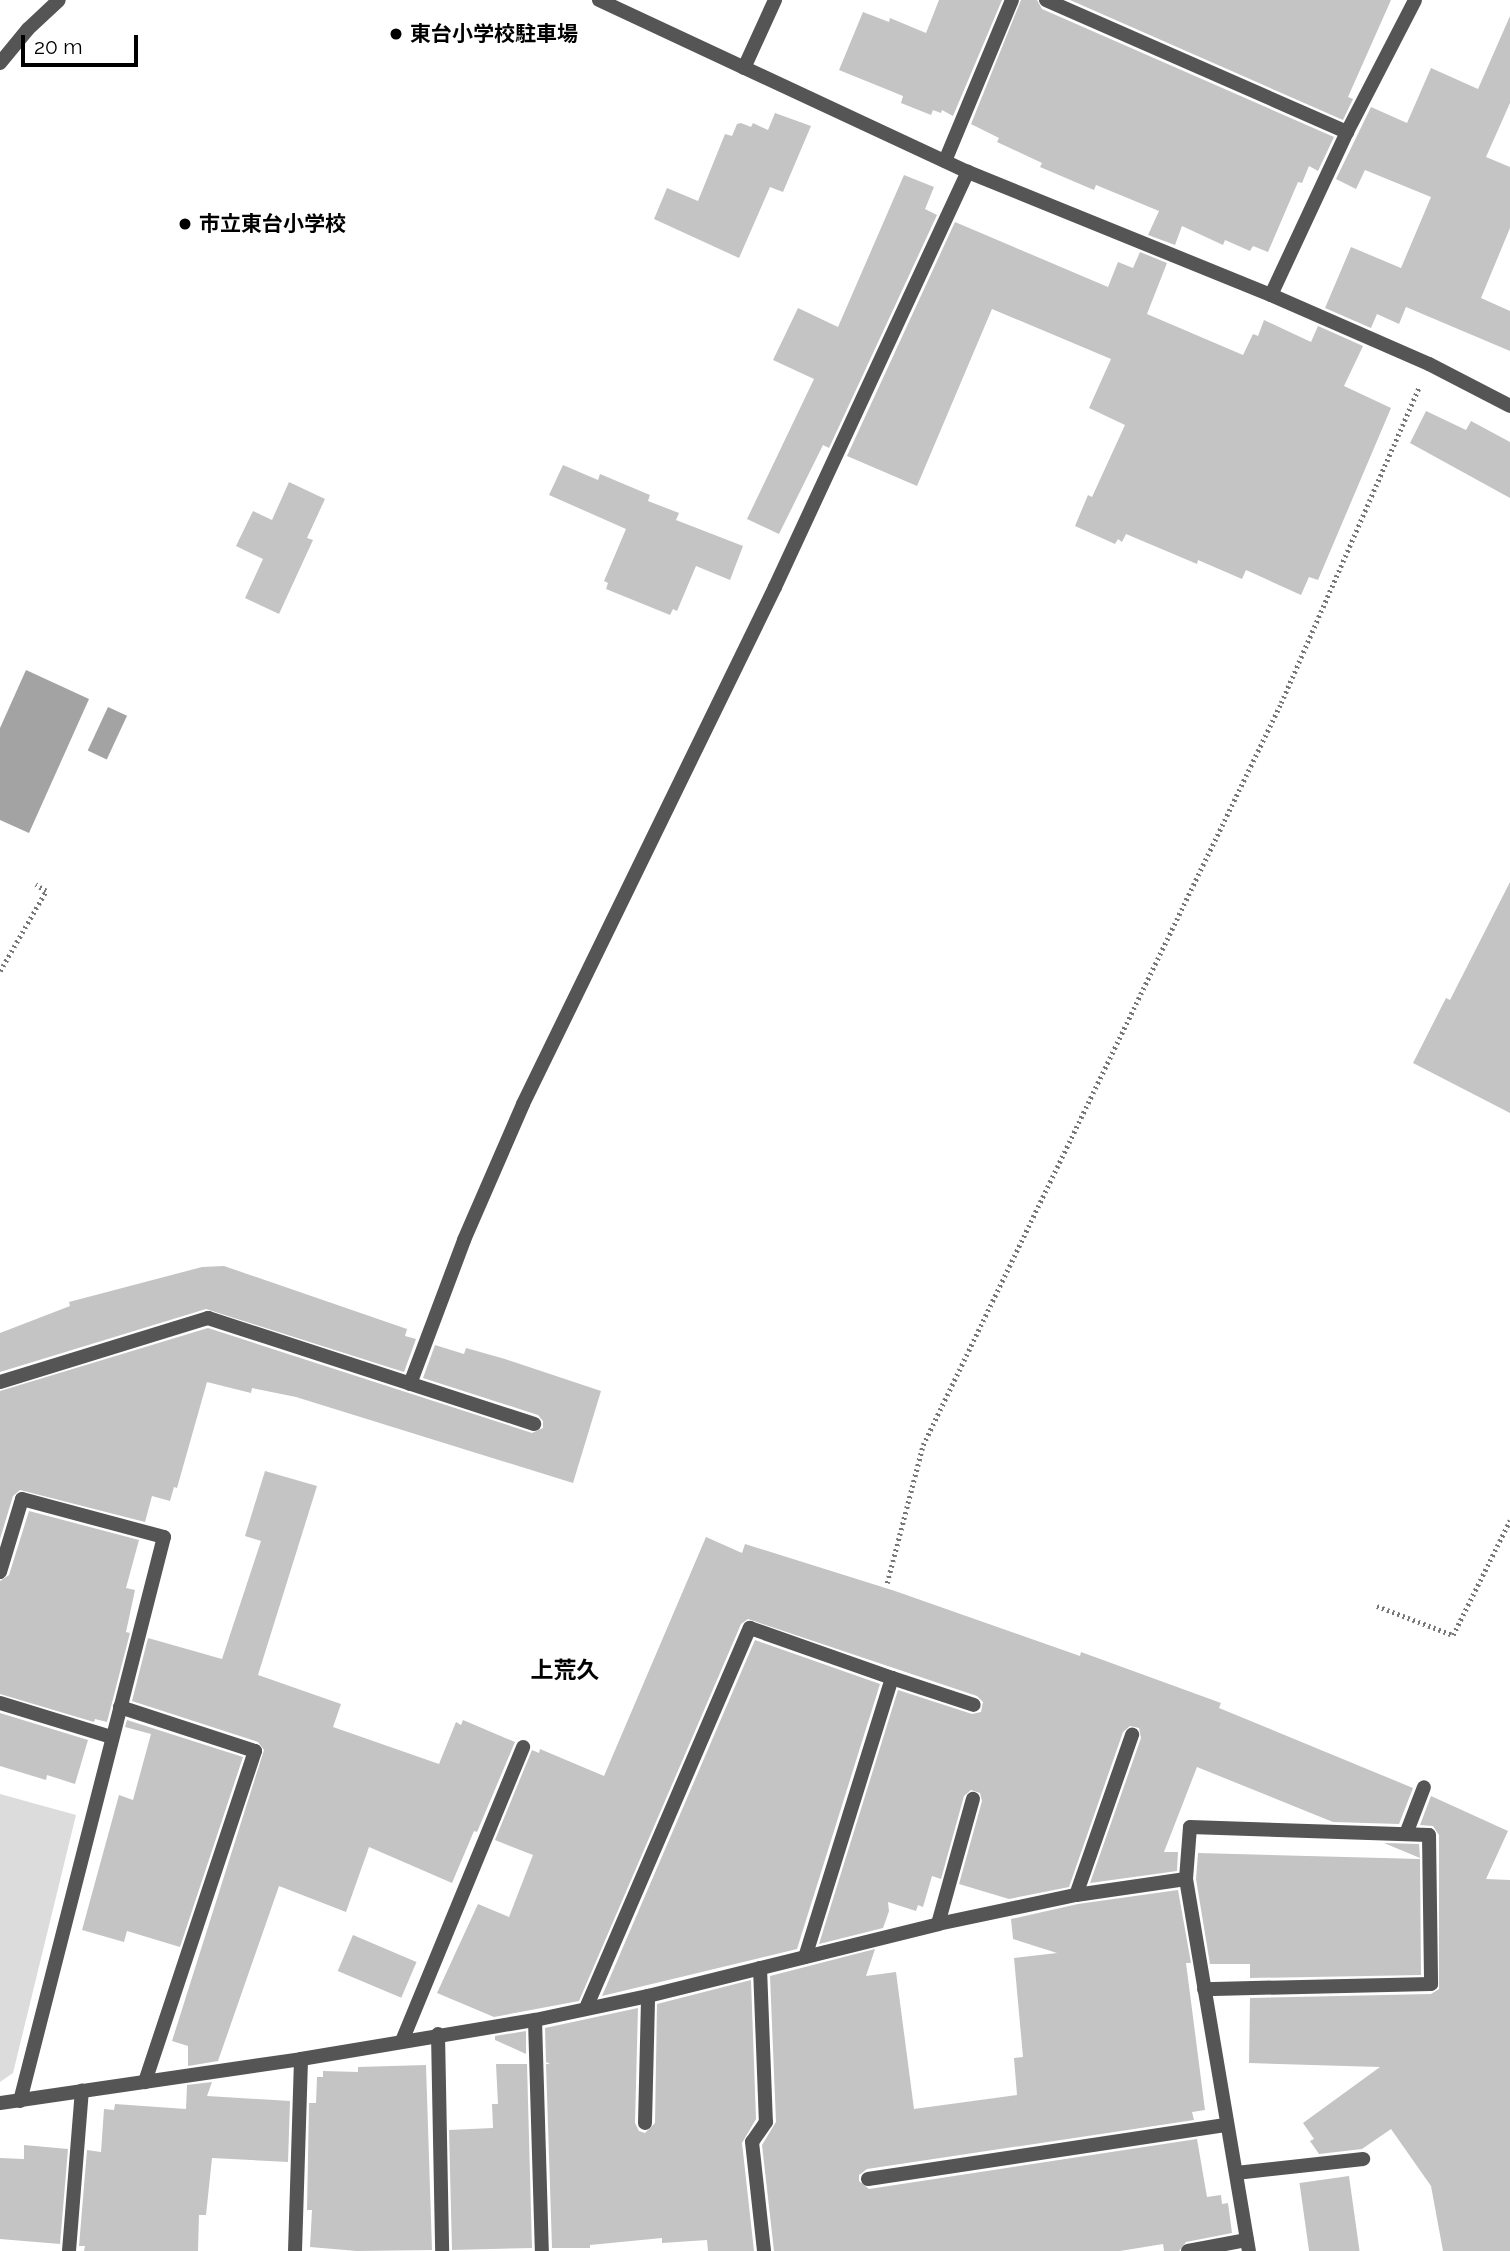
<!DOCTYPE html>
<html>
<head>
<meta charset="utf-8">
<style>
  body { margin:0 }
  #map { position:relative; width:1510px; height:2251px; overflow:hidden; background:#fff; font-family:Raleway,"Noto Sans JP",sans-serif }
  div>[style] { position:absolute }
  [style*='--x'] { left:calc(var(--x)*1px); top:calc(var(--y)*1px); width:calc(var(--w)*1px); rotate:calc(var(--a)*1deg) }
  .green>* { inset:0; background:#dcdcdc }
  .water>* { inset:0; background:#a3a3a3; transform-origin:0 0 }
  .building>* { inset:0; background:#c4c4c4; transform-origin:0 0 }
  .path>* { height:4.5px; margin-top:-2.25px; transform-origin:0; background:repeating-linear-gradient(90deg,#777 0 2px,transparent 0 5.5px) }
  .service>* { height:14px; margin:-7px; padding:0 7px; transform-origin:7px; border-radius:7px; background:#555 }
  .minor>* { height:14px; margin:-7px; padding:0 7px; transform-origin:7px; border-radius:7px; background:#555 }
  .tertiary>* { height:14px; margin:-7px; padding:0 7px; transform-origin:7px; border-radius:7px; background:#555 }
  .dots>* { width:19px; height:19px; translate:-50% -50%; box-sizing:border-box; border:4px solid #fff; border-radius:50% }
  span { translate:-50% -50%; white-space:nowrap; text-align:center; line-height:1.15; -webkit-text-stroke:5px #fff; paint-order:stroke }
  .poi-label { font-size:21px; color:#000; font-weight:700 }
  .left { translate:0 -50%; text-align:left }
  .neighbourhood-label { font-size:23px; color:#000; font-weight:700 }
  .scale { position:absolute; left:21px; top:35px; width:117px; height:32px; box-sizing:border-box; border:4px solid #000; border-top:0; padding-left:9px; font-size:21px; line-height:24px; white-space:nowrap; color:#000; -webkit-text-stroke:5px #fff; paint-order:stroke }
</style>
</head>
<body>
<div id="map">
  <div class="green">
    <div style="clip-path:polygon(0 1794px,76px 1815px,13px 2073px,0 2082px)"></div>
  </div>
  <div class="water">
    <div style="clip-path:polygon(26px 670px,89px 699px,29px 833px,0 820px,0 728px)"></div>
    <div style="left:108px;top:707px;width:21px;height:48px;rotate:25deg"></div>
  </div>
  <div class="building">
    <div style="clip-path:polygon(939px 0,1002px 0,953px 116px,942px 110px,941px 113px,933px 110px,931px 115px,901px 103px,903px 96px,839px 70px,863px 12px,889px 22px,890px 18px,926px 33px)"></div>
    <div style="clip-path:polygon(1021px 0,1037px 0,1042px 9px,1334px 137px,1318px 171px,1309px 166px,1302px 183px,1298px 182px,1268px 252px,1253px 246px,1250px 251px,1225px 240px,1223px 245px,1182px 226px,1175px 245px,1148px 235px,1159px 211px,1096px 185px,1094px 190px,1040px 167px,1042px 163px,997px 142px,999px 138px,971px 124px)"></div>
    <div style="clip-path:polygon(1070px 0,1391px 0,1348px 97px,1353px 99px,1343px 120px)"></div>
    <div style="clip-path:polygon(1510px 16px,1510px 103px,1486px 157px,1510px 167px,1510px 228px,1481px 298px,1510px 311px,1510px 351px,1406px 307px,1399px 324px,1377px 314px,1371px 328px,1325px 308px,1351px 247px,1401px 268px,1431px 197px,1365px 170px,1356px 189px,1336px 179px,1371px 107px,1407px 123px,1431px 68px,1478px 89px)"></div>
    <div style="clip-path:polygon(775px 113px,811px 126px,783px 192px,770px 187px,739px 258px,654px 219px,667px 188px,698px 201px,725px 134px,732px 136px,737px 124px,741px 123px,751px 127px,753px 123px,768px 130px)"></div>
    <div style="clip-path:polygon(904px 175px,934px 187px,925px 209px,937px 215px,829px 448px,823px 445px,779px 534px,747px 519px,814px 379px,773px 360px,798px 308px,838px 327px)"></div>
    <div style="clip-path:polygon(955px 222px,1108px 287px,1118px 262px,1133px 268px,1140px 252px,1167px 263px,1147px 314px,1243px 355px,1253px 334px,1258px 336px,1264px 320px,1311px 342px,1318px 326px,1363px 346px,1344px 386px,1391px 408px,1318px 580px,1309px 577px,1301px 595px,1246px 570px,1242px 579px,1198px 560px,1197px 564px,1126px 534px,1122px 542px,1118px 539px,1115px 544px,1075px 526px,1088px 495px,1092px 497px,1125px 425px,1089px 408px,1111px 359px,992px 309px,917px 486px,847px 456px)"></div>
    <div style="clip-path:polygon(1426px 411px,1466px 430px,1471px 421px,1510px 442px,1510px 498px,1410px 443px)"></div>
    <div style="clip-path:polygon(563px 465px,598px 480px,600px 474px,650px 495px,648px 501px,679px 513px,676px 520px,743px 546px,730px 580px,696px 566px,677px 611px,673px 609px,670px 615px,606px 589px,608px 583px,604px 581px,626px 529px,549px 495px)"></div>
    <div style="clip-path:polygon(289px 482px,325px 499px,307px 538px,313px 540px,279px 614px,245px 598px,263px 559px,236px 546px,253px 511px,272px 520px)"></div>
    <div style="clip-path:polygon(1510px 882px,1510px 1113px,1413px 1063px,1446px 998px,1450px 1000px)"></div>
    <div style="clip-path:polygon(224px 1266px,407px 1329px,405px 1336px,416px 1339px,404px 1372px,206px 1309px,0 1372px,0 1333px,70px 1306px,69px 1302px,202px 1267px)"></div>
    <div style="clip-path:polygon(208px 1328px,532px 1433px,543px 1428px,543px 1421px,538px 1415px,423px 1378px,435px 1345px,464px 1354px,466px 1348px,505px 1359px,601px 1391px,573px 1483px,296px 1397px,252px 1388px,251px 1393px,207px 1382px,177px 1488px,174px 1487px,170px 1501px,152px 1496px,145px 1522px,20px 1490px,13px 1496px,0 1539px,0 1391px)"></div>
    <div style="clip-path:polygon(265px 1471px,317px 1486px,258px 1675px,341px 1704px,333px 1727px,439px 1764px,456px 1722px,461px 1725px,463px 1720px,515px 1742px,477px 1832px,474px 1831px,452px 1883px,369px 1847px,346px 1912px,279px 1886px,218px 2061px,188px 2066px,188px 2046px,172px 2041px,264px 1750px,258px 1742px,132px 1701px,148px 1638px,222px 1659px,261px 1541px,245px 1536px)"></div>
    <div style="clip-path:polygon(29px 1511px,139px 1540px,126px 1588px,135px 1590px,126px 1632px,130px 1633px,107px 1722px,95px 1719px,94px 1722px,0 1694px,0 1581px,9px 1575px)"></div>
    <div style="clip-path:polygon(706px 1537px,742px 1553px,745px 1544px,895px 1591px,1080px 1656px,1081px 1652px,1221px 1703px,1219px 1708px,1413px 1788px,1399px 1824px,1333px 1822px,1197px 1767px,1164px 1852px,1178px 1852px,1177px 1871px,1090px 1883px,1141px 1738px,1139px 1728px,1130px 1726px,1123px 1732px,1069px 1887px,1009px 1899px,959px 1884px,982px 1801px,980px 1793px,971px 1790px,964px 1796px,941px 1879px,932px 1876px,923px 1907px,918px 1905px,916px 1911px,888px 1902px,889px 1911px,883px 1928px,819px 1944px,898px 1690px,972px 1714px,981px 1712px,983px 1702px,977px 1696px,748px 1619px,741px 1624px,579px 2001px,494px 2017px,437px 1993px,478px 1904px,509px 1917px,533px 1855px,495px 1840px,532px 1750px,539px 1753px,540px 1749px,604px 1776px)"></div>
    <div style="clip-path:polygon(755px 1640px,880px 1684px,797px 1949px,602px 1996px)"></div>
    <div style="clip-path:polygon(0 1713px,88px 1740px,75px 1784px,47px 1775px,46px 1780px,0 1766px)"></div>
    <div style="clip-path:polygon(127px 1720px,243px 1757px,180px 1947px,127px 1931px,124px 1942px,82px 1930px,119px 1795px,133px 1800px,151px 1734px,125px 1727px)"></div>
    <div style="clip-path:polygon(1431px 1796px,1508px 1831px,1486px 1879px,1510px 1880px,1510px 2251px,1443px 2251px,1431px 2186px,1391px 2129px,1362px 2149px,1319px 2154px,1310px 2141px,1314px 2139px,1303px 2123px,1380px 2067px,1249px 2063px,1250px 1998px,1431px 1994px,1439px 1989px,1439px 1835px,1433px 1826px,1420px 1825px)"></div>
    <div style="clip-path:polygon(1384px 1843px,1419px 1844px,1420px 1858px)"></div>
    <div style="clip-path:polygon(1198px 1853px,1420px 1859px,1421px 1975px,1250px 1978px,1250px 1964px,1210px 1964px,1196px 1879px)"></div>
    <div style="clip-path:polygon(1178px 1890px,1191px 1963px,1186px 1963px,1205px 2110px,1192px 2112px,1194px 2120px,867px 2169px,859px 2175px,859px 2181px,869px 2189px,1197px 2139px,1207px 2197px,1221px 2195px,1222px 2204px,1228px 2203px,1232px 2233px,1186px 2242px,1179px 2251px,1164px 2251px,1163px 2244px,1120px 2251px,774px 2251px,762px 2145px,776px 2122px,770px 1976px,875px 1949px,866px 1976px,896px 1972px,914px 2109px,1017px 2095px,1014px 2058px,1023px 2057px,1014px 1958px,1057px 1953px,1013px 1939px,1011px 1919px,1078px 1904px)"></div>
    <div style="left:353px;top:1935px;width:69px;height:39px;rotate:23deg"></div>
    <div style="clip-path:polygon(751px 1980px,756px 2119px,742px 2143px,754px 2251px,708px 2251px,707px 2240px,662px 2243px,662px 2238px,590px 2245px,590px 2248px,552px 2248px,546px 2064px,550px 2064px,546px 2062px,545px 2028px,638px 2008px,635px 2123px,639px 2131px,645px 2133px,655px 2123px,657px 2004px)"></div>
    <div style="clip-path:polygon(526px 2031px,526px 2054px,495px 2040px,495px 2036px)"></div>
    <div style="clip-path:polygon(496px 2064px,527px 2064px,532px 2248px,452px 2250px,449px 2130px,493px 2128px,492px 2104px,498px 2104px)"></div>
    <div style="clip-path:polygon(426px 2065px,432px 2250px,357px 2251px,310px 2247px,312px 2210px,307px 2210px,309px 2103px,316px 2103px,317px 2077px,323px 2077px,323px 2071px,358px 2072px,358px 2067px)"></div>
    <div style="clip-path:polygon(212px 2082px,207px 2096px,290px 2101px,288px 2162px,212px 2158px,206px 2215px,199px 2215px,198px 2251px,84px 2251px,85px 2246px,79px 2246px,87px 2150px,101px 2152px,104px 2109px,114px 2110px,115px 2104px,186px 2109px,187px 2085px)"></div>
    <div style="clip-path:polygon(24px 2145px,68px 2149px,60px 2244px,0 2239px,0 2158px,24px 2159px)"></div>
    <div style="left:1349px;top:2176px;width:76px;height:50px;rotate:82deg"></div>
  </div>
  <div class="path">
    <div style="--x:0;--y:971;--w:92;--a:-60.1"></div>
    <div style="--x:46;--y:891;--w:12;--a:-149"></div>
    <div style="--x:887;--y:1583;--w:143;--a:-75.4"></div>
    <div style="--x:923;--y:1445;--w:824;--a:-64.24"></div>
    <div style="--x:1281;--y:703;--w:345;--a:-66.4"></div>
    <div style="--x:1377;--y:1606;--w:81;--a:20.9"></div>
    <div style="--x:1453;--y:1635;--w:128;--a:-63.6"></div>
  </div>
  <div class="service">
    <div style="--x:0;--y:63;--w:44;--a:-50.5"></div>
    <div style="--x:28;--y:29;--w:42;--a:-43.1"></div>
    <div style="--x:744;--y:68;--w:75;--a:-65.5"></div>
    <div style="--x:0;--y:1382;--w:218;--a:-17.1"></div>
    <div style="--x:208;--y:1318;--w:343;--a:18"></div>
    <div style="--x:0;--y:1572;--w:76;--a:-73.2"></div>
    <div style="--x:22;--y:1499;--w:147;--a:15"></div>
    <div style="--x:892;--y:1678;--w:86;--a:18.2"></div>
    <div style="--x:0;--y:1703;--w:116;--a:17"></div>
    <div style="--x:120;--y:1707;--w:142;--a:18.1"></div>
    <div style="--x:255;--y:1751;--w:349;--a:108.4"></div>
    <div style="--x:1406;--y:1834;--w:50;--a:-69"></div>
    <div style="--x:1186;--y:1879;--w:52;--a:-85.6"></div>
    <div style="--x:1190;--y:1827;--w:239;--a:1.9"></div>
    <div style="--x:1429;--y:1835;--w:149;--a:89.2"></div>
    <div style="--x:1431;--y:1984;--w:227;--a:178.7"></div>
    <div style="--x:1076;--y:1895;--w:170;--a:-70.7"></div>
    <div style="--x:938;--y:1924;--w:130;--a:-74.4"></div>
    <div style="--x:760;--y:1968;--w:154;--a:87.8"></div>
    <div style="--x:766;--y:2122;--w:24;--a:125"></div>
    <div style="--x:752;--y:2142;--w:110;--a:83.7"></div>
    <div style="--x:586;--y:2008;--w:414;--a:-66.7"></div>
    <div style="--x:750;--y:1628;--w:151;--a:19.4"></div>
    <div style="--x:892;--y:1678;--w:292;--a:107.3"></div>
    <div style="--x:535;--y:2020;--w:231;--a:88.3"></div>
    <div style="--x:438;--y:2034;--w:217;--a:88.9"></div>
    <div style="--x:402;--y:2041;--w:318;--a:-67.6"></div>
    <div style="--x:645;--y:2123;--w:127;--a:-88.6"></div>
    <div style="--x:1236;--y:2173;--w:128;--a:-6.3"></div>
    <div style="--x:868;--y:2179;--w:363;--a:-8.6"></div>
    <div style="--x:295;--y:2251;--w:192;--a:-88.2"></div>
    <div style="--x:1188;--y:2251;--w:60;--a:-10.6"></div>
  </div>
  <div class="minor">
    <div style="--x:1046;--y:0;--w:329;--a:23.7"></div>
    <div style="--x:945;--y:161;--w:174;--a:-67.4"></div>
    <div style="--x:1271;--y:295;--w:180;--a:-65"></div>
    <div style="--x:1347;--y:132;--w:148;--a:-62.7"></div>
    <div style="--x:410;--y:1384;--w:154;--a:-69.4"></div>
    <div style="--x:464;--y:1240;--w:148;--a:-66.5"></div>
    <div style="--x:523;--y:1104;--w:575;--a:-64.01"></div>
    <div style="--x:775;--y:587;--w:458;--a:-65.1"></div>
    <div style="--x:20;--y:2101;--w:582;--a:-75.68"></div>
    <div style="--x:0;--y:2103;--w:304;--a:-8.3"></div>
    <div style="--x:301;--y:2059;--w:237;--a:-9.5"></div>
    <div style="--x:535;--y:2020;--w:116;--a:-12"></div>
    <div style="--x:648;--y:1996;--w:299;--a:-13.9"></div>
    <div style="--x:938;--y:1924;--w:141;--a:-11.9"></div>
    <div style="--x:1076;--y:1895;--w:111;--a:-8.3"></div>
    <div style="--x:1186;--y:1879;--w:377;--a:80.4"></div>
    <div style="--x:69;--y:2251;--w:161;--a:-85.4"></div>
  </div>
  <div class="tertiary">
    <div style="--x:599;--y:0;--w:407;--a:25"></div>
    <div style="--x:968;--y:172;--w:327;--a:22.1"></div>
    <div style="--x:1271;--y:295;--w:172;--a:23.6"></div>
    <div style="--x:1429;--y:364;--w:91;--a:27.4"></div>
  </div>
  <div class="dots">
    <div style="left:396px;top:34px;background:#000"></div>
    <div style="left:185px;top:224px;background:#000"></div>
  </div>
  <div class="poi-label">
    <span class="left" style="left:410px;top:34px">東台小学校駐車場</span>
    <span class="left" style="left:199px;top:224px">市立東台小学校</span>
  </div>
  <div class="neighbourhood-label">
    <span style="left:565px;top:1670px">上荒久</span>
  </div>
  <div class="scale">20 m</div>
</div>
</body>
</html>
